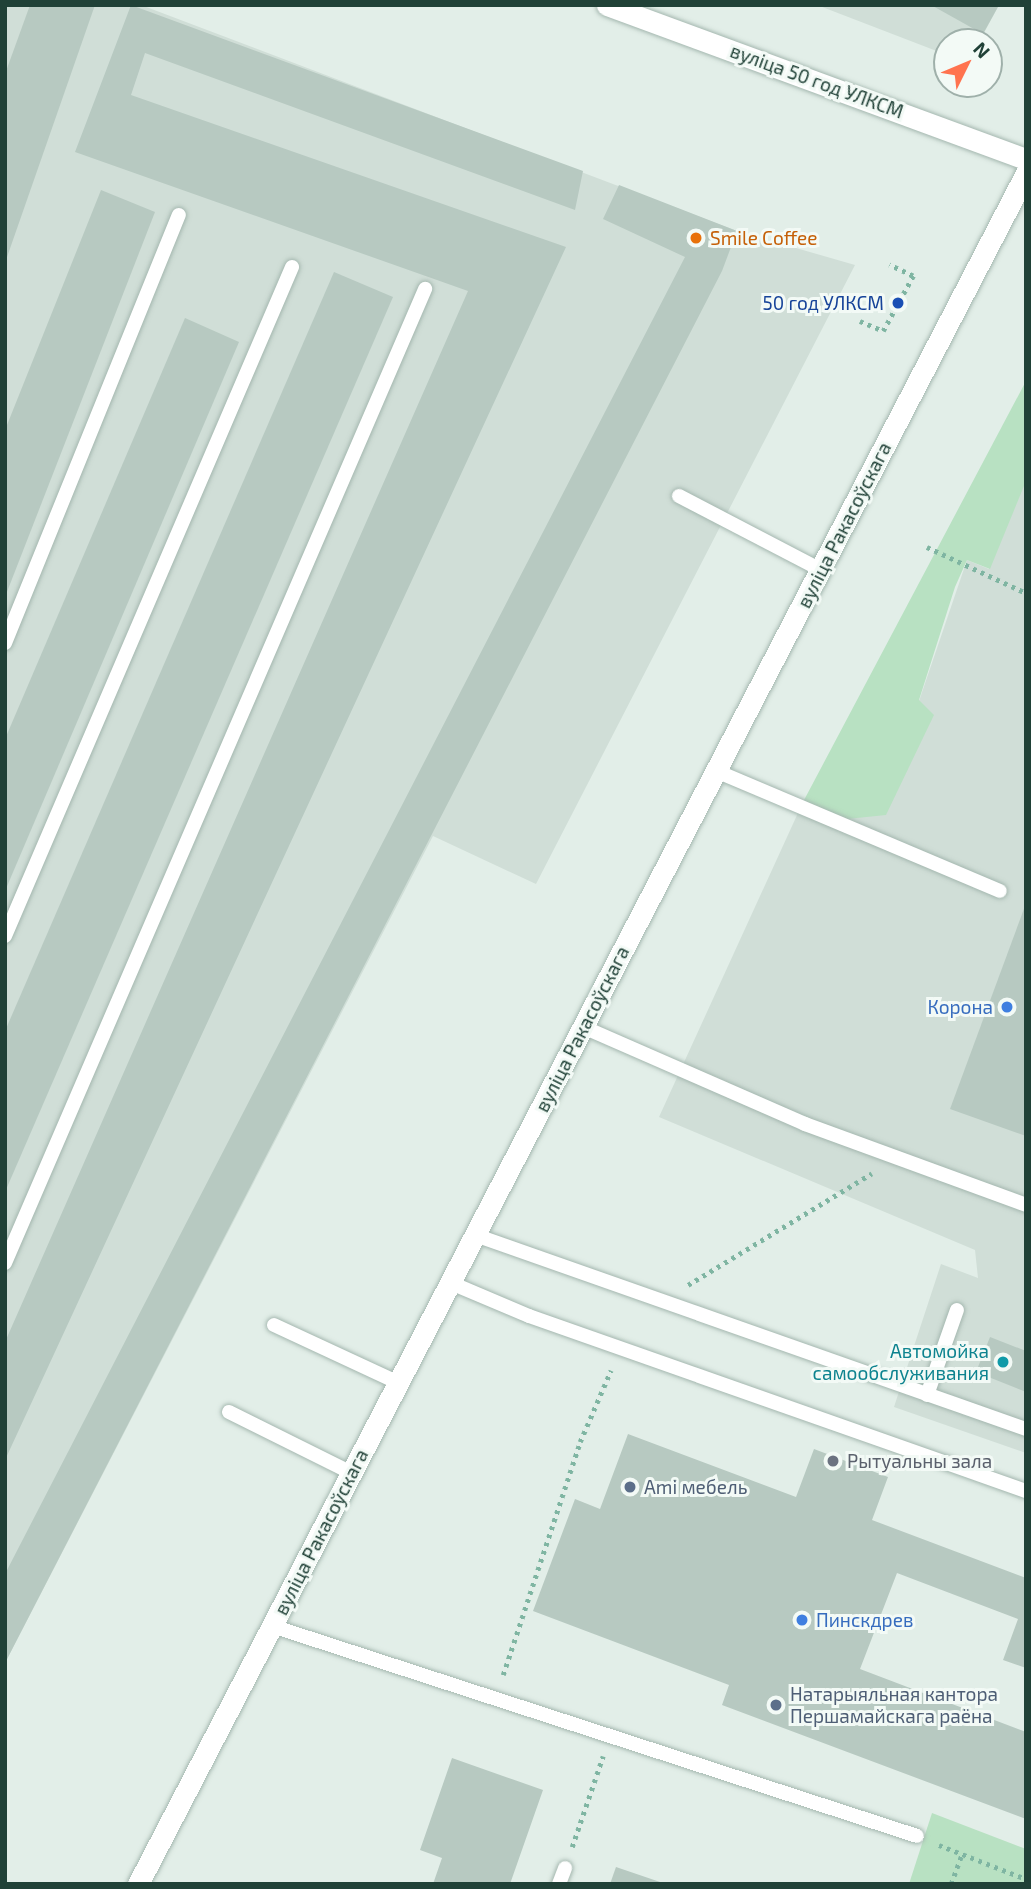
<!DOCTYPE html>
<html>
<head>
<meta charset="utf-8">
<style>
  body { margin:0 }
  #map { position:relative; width:1031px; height:1889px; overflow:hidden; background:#e2eee8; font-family:"Exo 2",sans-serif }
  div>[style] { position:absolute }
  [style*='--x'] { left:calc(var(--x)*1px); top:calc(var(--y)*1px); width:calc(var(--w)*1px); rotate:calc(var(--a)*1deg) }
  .built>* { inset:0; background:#d0ded7 }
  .green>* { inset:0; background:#b8e1c2 }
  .building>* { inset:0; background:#b7c9c1 }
  .path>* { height:4.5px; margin-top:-2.25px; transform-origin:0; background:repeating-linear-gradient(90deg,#7fb5a2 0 3.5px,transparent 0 8.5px) }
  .roads { filter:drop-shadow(0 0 2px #a4b7af) drop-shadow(0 0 2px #a4b7af) }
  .service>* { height:14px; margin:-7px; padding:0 7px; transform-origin:7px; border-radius:7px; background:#fff }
  .secondary>* { height:21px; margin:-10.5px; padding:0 10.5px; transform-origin:10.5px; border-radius:10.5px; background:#fff }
  .dots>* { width:19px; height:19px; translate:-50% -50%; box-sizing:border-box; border:4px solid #f3faf6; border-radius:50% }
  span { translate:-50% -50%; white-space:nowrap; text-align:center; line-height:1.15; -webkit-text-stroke:6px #f3faf6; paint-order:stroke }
  .street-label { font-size:19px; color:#204137 }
  .food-label { font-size:19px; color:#c56008 }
  .left { translate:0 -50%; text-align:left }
  .transit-label { font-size:19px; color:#164399 }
  .right { translate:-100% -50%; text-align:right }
  .shop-label { font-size:19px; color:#366cbe }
  .culture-label { font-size:19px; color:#0d838f }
  .worship-label { font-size:19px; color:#5b616d }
  .service-label { font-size:19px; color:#4e5e75 }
  .frame { position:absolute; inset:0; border:7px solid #204137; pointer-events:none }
  .north { position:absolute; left:933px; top:28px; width:70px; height:70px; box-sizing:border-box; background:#f3faf6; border:2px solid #9fb0aa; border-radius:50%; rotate:47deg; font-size:19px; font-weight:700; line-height:28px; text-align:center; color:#204137 }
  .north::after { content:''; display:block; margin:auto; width:24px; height:32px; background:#ff734f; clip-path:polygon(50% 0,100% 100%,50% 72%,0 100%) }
</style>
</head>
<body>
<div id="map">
  <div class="built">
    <div style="clip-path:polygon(5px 5px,141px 5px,737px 231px,855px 265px,536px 884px,433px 836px,5px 1663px)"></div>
    <div style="clip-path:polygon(817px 5px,999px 5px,979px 42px,947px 42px,947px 55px)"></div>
    <div style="clip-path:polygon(1026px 478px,1026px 1453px,894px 1407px,941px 1264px,978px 1278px,975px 1250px,659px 1117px,803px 802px,919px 701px,967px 560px,989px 569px)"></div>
  </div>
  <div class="green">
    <div style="clip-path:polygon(1026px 381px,1026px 481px,990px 569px,967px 560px,955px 587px,919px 700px,934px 715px,886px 815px,847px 819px,803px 802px)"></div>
    <div style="clip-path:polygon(932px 1813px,1026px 1849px,1026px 1884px,909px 1884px)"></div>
  </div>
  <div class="building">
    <div style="clip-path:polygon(30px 5px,95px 5px,6px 260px,5px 74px)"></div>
    <div style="clip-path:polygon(131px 5px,583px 171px,575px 210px,145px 53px,131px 95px,566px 247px,5px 1460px,5px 1342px,468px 291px,75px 152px)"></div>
    <div style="clip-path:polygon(931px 5px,999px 5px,983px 34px)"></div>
    <div style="clip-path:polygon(619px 185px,737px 231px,722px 271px,5px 1663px,5px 1574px,685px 257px,603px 219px)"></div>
    <div style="clip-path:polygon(101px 190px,155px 212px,5px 597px,5px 430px)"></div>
    <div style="clip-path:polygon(334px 272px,393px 297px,5px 1192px,5px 1031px)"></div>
    <div style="clip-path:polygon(185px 318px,239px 342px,5px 891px,5px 739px)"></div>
    <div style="clip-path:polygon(1025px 906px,1026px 906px,1026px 1136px,950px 1109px)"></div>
    <div style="clip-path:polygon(990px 1337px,1026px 1351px,1026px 1392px,976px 1372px)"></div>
    <div style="clip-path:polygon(628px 1434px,796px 1497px,814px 1449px,888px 1477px,872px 1520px,1026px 1578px,1026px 1668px,1003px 1660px,1018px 1619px,897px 1573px,860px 1669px,1026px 1732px,1026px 1819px,722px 1705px,729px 1685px,533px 1611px,575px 1499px,600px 1509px)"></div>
    <div style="clip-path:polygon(452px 1758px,543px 1790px,510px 1884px,433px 1884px,442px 1858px,420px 1850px)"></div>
    <div style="clip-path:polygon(616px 1867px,663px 1883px,663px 1884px,610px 1884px)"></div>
  </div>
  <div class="path">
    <div style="--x:860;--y:321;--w:25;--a:23"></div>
    <div style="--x:883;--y:331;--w:63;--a:-61.4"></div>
    <div style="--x:913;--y:276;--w:26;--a:-155"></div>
    <div style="--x:927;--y:547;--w:109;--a:24.9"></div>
    <div style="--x:688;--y:1285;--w:215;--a:-31.3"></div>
    <div style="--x:503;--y:1675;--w:245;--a:-71.7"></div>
    <div style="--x:580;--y:1442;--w:78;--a:-66.7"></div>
    <div style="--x:939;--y:1845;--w:93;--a:21.3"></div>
    <div style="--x:572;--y:1847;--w:96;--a:-71.2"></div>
    <div style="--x:951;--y:1884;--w:32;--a:-70"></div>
  </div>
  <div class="roads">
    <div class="service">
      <div style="--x:679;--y:496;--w:160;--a:27.5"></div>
      <div style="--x:5;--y:643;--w:462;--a:-67.9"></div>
      <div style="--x:716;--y:771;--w:308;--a:22.9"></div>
      <div style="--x:5;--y:936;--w:728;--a:-66.78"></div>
      <div style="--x:583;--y:1027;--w:242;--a:23.6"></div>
      <div style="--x:805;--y:1124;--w:235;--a:20.1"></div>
      <div style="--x:475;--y:1235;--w:584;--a:19.4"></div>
      <div style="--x:5;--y:1263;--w:1061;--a:-66.67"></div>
      <div style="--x:451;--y:1283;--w:85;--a:22.9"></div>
      <div style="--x:529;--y:1316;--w:527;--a:19.4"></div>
      <div style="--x:274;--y:1325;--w:138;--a:24.9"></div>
      <div style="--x:927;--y:1395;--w:90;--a:-70.6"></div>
      <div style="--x:229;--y:1412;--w:137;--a:26.4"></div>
      <div style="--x:272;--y:1626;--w:678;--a:18.03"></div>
      <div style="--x:559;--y:1884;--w:17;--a:-69"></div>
    </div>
    <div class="secondary">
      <div style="--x:607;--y:5;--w:446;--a:20.2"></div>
      <div style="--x:138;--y:1884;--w:1928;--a:-62.57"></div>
    </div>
  </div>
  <div class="dots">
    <div style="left:696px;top:238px;background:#e8710a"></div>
    <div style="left:898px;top:303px;background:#1a4fb4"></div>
    <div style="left:1007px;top:1007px;background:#3f7fe0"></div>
    <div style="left:1003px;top:1362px;background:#0f9aa8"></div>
    <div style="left:833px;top:1461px;background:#6b7280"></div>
    <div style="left:630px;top:1487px;background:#5c6f8a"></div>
    <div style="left:802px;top:1620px;background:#3f7fe0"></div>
    <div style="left:776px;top:1705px;background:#5c6f8a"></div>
  </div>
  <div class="street-label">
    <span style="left:817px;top:81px;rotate:20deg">вуліца 50 год УЛКСМ</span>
    <span style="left:844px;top:525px;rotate:-63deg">вуліца Ракасоўскага</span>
    <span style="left:582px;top:1029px;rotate:-63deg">вуліца Ракасоўскага</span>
    <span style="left:321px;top:1532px;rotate:-63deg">вуліца Ракасоўскага</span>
  </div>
  <div class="food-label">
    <span class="left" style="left:710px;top:238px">Smile Coffee</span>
  </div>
  <div class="transit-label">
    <span class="right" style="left:884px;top:303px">50 год УЛКСМ</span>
  </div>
  <div class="shop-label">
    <span class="right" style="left:993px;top:1007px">Корона</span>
    <span class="left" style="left:816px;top:1620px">Пинскдрев</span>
  </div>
  <div class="culture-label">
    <span class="right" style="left:989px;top:1362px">Автомойка<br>самообслуживания</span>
  </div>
  <div class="worship-label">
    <span class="left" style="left:847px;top:1461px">Рытуальны зала</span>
  </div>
  <div class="service-label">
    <span class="left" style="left:644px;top:1487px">Ami мебель</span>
    <span class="left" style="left:790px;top:1705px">Натарыяльная кантора<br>Першамайскага раёна</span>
  </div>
  <div class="frame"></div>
  <div class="north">N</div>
</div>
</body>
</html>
